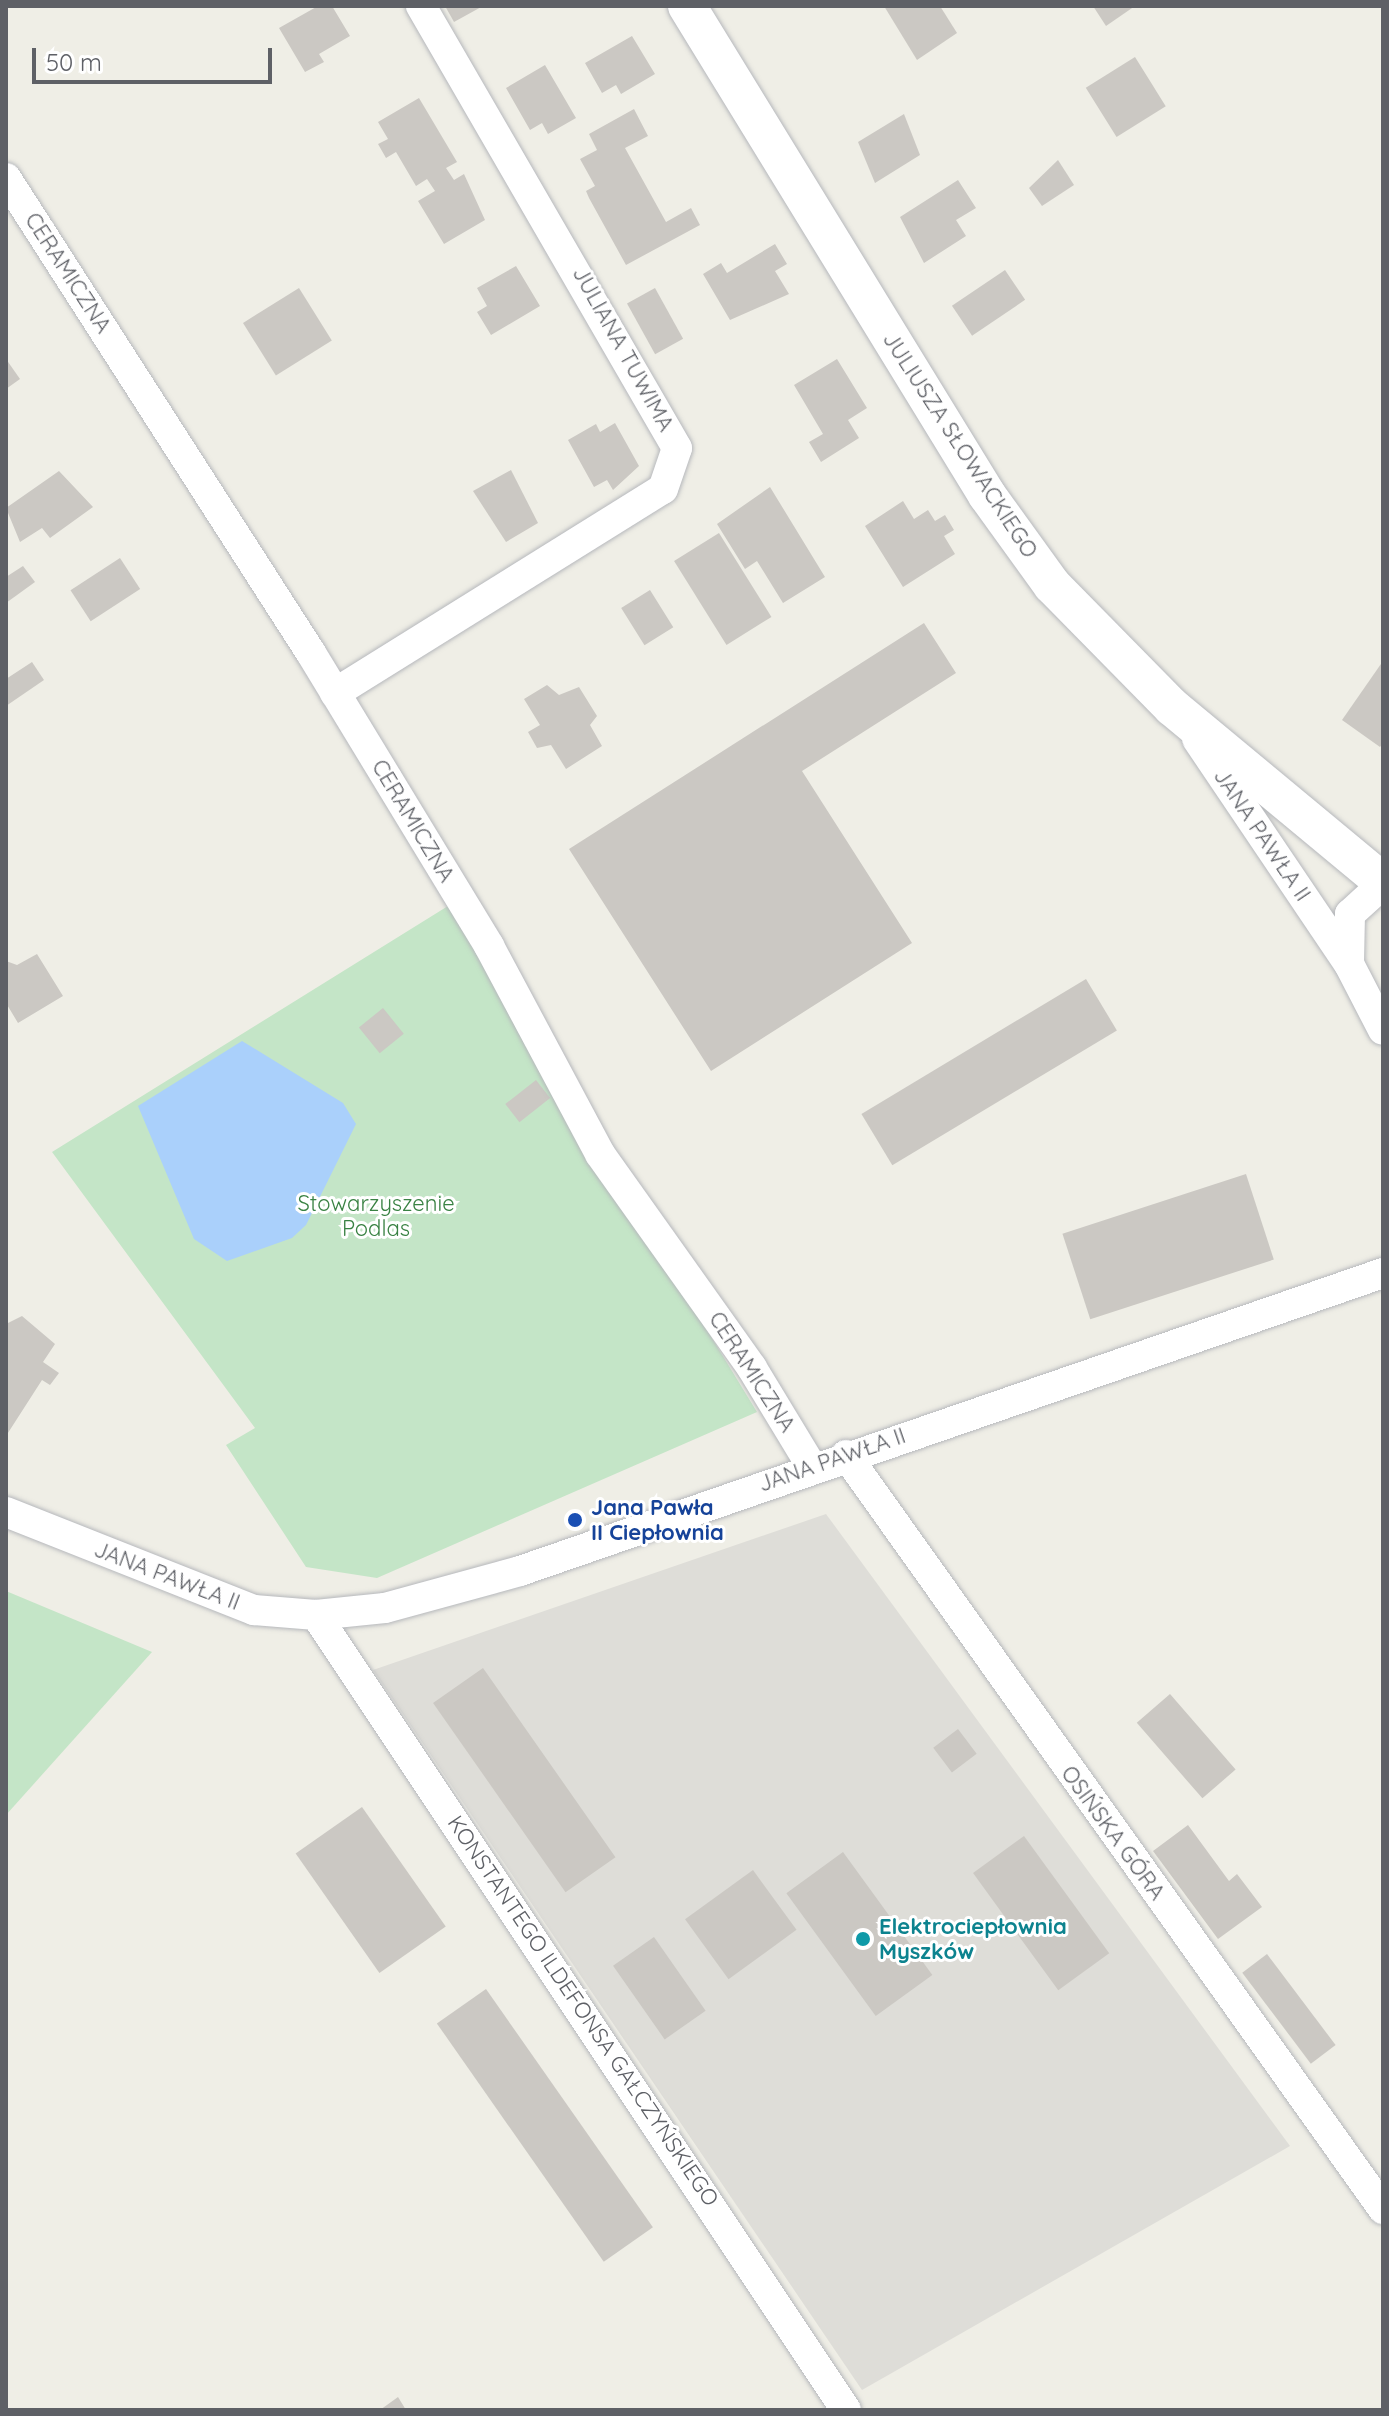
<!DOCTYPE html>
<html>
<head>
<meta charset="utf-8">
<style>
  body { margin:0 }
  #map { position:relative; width:1389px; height:2416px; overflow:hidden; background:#efeee6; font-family:Quicksand,sans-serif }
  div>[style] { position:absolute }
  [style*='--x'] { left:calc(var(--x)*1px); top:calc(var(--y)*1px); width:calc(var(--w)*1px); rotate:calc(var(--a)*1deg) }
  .industrial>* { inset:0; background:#deddd8 }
  .green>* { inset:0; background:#c4e5c7 }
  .water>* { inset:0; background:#aad0fb }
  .building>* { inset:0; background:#cbc8c3; transform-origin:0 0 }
  .roads { filter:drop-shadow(0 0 2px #b6b8bc) drop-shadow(0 0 2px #b6b8bc) }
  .minor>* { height:30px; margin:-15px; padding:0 15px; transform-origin:15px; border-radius:15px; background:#fff }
  .tertiary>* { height:38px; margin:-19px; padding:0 19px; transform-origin:19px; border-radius:19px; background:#fff }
  .dots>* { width:22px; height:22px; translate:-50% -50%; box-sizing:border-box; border:4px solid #fff; border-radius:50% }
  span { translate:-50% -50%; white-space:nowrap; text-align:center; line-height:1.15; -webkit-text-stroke:6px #fff; paint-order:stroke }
  .street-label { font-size:22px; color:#5e6066 }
  .park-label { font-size:22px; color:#398243 }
  .transit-label { font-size:22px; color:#164399; font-weight:700 }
  .left { translate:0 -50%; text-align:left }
  .culture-label { font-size:22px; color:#0d838f; font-weight:700 }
  .frame { position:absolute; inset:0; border:8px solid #5e6066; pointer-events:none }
  .scale { position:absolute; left:32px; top:48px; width:240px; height:36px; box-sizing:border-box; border:4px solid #5e6066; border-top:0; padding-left:10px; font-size:24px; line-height:28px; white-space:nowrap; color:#5e6066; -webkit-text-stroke:6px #fff; paint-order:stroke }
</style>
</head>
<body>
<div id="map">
  <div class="industrial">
    <div style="clip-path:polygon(826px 1514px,1290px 2146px,862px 2390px,373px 1670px)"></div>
  </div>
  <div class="green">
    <div style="clip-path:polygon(448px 906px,757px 1412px,377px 1578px,306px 1567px,226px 1445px,255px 1428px,52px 1152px)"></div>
    <div style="clip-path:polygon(6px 1591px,152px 1652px,6px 1815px)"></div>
  </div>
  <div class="water">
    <div style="clip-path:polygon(242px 1041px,343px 1103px,356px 1124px,306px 1225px,292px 1238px,227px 1261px,194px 1239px,138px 1106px)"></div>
  </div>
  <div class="building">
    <div style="clip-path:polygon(318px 6px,332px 6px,350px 36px,319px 54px,324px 62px,305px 72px,279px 28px)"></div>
    <div style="clip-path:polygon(445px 6px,483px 6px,454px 22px)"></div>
    <div style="clip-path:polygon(884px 6px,940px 6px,957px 33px,917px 60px)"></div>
    <div style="clip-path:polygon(1093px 6px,1135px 6px,1106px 26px)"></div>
    <div style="clip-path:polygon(632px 36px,655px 74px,621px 94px,616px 85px,602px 93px,585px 63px)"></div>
    <div style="left:1135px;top:57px;width:58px;height:58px;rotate:58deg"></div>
    <div style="clip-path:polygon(545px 65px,576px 118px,548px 134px,542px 123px,530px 130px,506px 88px)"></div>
    <div style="clip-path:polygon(419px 98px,457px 162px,446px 168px,454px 180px,464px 174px,485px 220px,444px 244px,418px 201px,435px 191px,427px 179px,416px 186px,396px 152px,386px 158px,378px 144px,388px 139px,378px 122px)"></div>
    <div style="clip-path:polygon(634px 109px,648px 136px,625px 148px,666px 222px,691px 208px,700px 225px,626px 265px,589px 198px,586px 191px,595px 186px,580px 159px,597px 150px,589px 134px)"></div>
    <div style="clip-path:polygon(904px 114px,920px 155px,875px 183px,858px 142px)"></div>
    <div style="clip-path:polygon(1058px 160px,1074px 185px,1042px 206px,1029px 188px)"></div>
    <div style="clip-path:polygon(958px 180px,976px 208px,956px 220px,966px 236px,924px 263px,900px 217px)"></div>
    <div style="clip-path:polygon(775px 244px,787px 264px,775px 271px,789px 294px,730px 320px,703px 274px,721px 263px,727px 273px)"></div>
    <div style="clip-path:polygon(516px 266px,540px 306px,491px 335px,477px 312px,487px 306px,477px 288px)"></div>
    <div style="left:1005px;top:270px;width:36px;height:64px;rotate:56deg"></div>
    <div style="left:299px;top:288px;width:62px;height:66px;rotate:58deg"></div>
    <div style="left:655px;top:288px;width:58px;height:32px;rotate:61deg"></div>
    <div style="clip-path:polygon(6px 359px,20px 379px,6px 389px)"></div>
    <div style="clip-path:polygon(837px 359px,867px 408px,848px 420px,859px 438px,821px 462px,809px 442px,823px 434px,794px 385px)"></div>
    <div style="clip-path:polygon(615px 423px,639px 466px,613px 490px,607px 480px,594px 487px,568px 440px,596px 424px,600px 432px)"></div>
    <div style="clip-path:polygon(511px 470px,538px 523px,506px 542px,473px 491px)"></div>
    <div style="clip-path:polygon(59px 471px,93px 507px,50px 538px,42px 528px,20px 542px,6px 508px)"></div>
    <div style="clip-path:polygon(770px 487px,825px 577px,783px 603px,757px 561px,745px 569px,717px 524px)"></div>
    <div style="clip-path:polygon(903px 501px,914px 519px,928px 510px,935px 521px,945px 515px,954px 530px,944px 536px,955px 554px,903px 587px,865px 526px)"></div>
    <div style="left:719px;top:533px;width:99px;height:53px;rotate:58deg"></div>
    <div style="left:120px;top:558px;width:37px;height:59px;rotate:57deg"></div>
    <div style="clip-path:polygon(23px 566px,35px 582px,6px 603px,6px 577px)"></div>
    <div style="left:650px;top:590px;width:44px;height:34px;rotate:58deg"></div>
    <div style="clip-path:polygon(924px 623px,956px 673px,802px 771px,912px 943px,711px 1071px,569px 849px)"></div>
    <div style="clip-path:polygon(1383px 661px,1383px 743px,1380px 747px,1342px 720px)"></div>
    <div style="clip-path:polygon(32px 662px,44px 680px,6px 706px,6px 679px)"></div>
    <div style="clip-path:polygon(547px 685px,559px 695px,579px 687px,597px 716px,590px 725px,602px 746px,566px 769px,551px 745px,537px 748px,528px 732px,540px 725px,524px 699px)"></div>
    <div style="clip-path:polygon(37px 954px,63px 996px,18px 1023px,6px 1003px,6px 961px,17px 965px)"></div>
    <div style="left:1086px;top:979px;width:60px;height:262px;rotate:59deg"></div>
    <div style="left:383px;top:1008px;width:33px;height:31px;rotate:51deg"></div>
    <div style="left:536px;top:1080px;width:23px;height:39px;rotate:52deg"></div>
    <div style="left:1246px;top:1174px;width:90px;height:193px;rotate:72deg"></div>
    <div style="clip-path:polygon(22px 1316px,55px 1344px,43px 1362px,59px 1373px,50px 1385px,42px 1380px,6px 1436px,6px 1324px)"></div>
    <div style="left:483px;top:1668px;width:231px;height:61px;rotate:55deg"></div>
    <div style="left:1170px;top:1694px;width:100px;height:44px;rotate:49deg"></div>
    <div style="left:958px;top:1729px;width:31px;height:31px;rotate:53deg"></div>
    <div style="left:362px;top:1807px;width:146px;height:81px;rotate:55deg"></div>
    <div style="clip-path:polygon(1188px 1825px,1229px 1881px,1237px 1874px,1262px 1907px,1218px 1939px,1153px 1851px)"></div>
    <div style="left:1024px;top:1836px;width:145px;height:63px;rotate:54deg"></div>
    <div style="left:843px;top:1852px;width:152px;height:70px;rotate:54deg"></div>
    <div style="left:753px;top:1870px;width:74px;height:84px;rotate:54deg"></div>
    <div style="left:654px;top:1937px;width:90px;height:50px;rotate:55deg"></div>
    <div style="left:1267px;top:1954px;width:114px;height:31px;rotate:53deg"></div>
    <div style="left:486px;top:1989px;width:291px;height:60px;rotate:55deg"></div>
    <div style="clip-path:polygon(398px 2397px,406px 2410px,380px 2410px)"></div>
  </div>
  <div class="roads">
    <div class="minor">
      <div style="--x:6;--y:178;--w:564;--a:57.3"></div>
      <div style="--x:311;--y:653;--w:343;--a:58.7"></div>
      <div style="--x:489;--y:946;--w:236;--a:61.9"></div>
      <div style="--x:600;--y:1154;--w:262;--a:54.6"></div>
      <div style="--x:752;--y:1368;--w:116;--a:58.8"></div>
      <div style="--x:335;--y:693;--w:386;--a:-31.9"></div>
      <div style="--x:663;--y:489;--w:43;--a:-71.1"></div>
      <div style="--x:677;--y:448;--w:511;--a:-120.08"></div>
      <div style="--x:1197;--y:739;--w:272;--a:56"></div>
      <div style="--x:1349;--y:964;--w:74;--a:62.7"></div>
      <div style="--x:1349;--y:962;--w:48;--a:-88.8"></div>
      <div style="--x:1350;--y:914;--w:45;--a:-42.3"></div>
      <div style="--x:846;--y:1455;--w:926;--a:54.54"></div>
      <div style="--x:6;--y:1512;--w:267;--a:21.6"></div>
      <div style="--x:254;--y:1610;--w:62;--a:4.6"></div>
      <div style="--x:316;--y:1615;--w:69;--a:-5.8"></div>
      <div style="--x:385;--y:1608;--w:140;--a:-15.3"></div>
      <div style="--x:520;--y:1571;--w:913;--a:-19.05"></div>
      <div style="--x:316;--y:1615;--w:955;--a:56.31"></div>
    </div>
    <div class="tertiary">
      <div style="--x:687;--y:6;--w:574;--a:58.47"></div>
      <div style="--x:987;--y:495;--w:111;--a:54.2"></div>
      <div style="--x:1052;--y:585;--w:171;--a:45.5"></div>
      <div style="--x:1172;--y:707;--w:274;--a:39.7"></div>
    </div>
  </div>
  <div class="dots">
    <div style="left:575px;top:1520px;background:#1a4fb4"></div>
    <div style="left:863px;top:1939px;background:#0f9aa8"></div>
  </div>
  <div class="street-label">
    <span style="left:68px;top:273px;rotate:57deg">CERAMICZNA</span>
    <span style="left:623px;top:349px;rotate:61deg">JULIANA TUWIMA</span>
    <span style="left:960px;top:445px;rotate:57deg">JULIUSZA SŁOWACKIEGO</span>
    <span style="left:413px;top:821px;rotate:59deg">CERAMICZNA</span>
    <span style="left:1262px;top:835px;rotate:56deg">JANA PAWŁA II</span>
    <span style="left:752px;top:1372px;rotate:57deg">CERAMICZNA</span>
    <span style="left:832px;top:1460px;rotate:-19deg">JANA PAWŁA II</span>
    <span style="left:167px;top:1576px;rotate:21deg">JANA PAWŁA II</span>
    <span style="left:1113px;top:1833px;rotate:54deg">OSIŃSKA GÓRA</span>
    <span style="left:583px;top:2011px;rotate:56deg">KONSTANTEGO ILDEFONSA GAŁCZYŃSKIEGO</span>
  </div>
  <div class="park-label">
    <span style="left:376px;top:1216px">Stowarzyszenie<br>Podlas</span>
  </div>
  <div class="transit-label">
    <span class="left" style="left:591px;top:1520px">Jana Pawła<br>II Ciepłownia</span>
  </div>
  <div class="culture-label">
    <span class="left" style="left:879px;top:1939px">Elektrociepłownia<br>Myszków</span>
  </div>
  <div class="frame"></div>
  <div class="scale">50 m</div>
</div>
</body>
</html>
